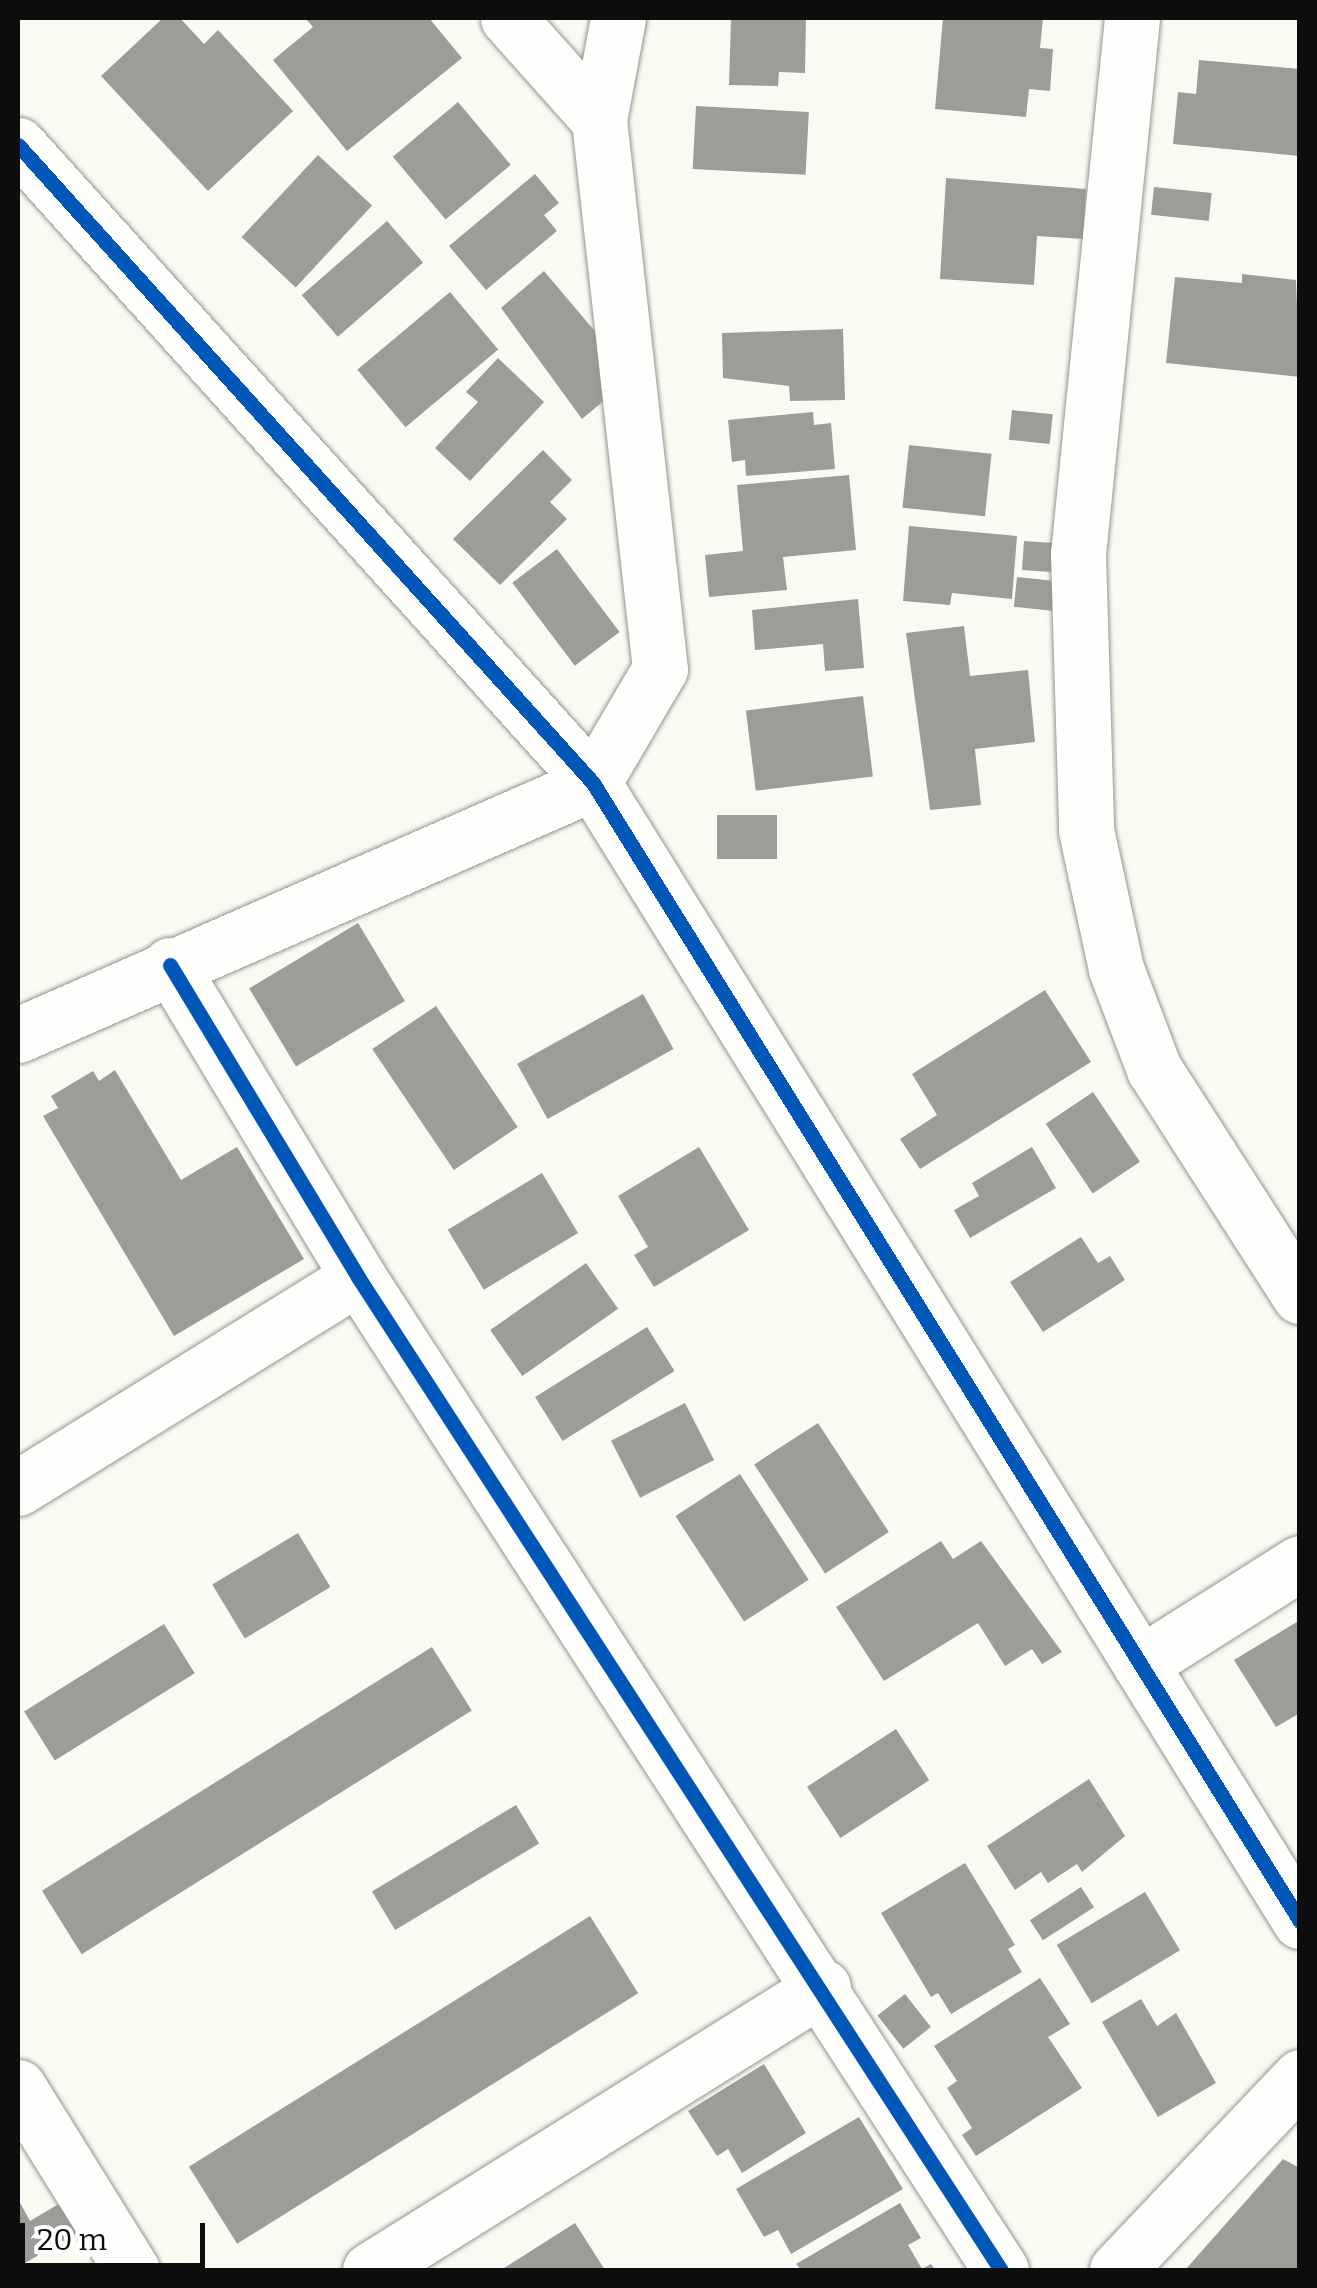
<!DOCTYPE html>
<html>
<head>
<meta charset="utf-8">
<style>
  body { margin:0 }
  #map { position:relative; width:1317px; height:2288px; overflow:hidden; background:#fbfaf2; font-family:Bitter,serif }
  div>[style] { position:absolute }
  [style*='--x'] { left:calc(var(--x)*1px); top:calc(var(--y)*1px); width:calc(var(--w)*1px); rotate:calc(var(--a)*1deg) }
  .building>* { inset:0; background:#9e9c98; transform-origin:0 0 }
  .roads { filter:drop-shadow(0 0 2px #949490) drop-shadow(0 0 2px #949490) }
  .minor>* { height:55px; margin:-27.5px; padding:0 27.5px; transform-origin:27.5px; border-radius:27.5px; background:#fefefd }
  .cycleway>* { height:15px; margin:-7.5px; padding:0 7.5px; transform-origin:7.5px; border-radius:7.5px; background:#0057b8 }
  span { translate:-50% -50%; white-space:nowrap; text-align:center; line-height:1.15; -webkit-text-stroke:10px #fff; paint-order:stroke }
  .frame { position:absolute; inset:0; border:20px solid #0d0d0d; pointer-events:none }
  .scale { position:absolute; left:20px; top:2223px; width:185px; height:45px; box-sizing:border-box; border:5px solid #0d0d0d; border-top:0; padding-left:12px; font-size:30px; line-height:35px; white-space:nowrap; color:#0d0d0d; -webkit-text-stroke:8px #fff; paint-order:stroke }
</style>
</head>
<body>
<div id="map">
  <div class="building">
    <div style="clip-path:polygon(163px 18px,180px 18px,204px 44px,218px 30px,293px 111px,208px 191px,101px 76px)"></div>
    <div style="clip-path:polygon(305px 18px,429px 18px,462px 58px,347px 151px,273px 60px,313px 27px)"></div>
    <div style="clip-path:polygon(731px 18px,806px 18px,805px 73px,779px 72px,778px 86px,729px 85px)"></div>
    <div style="clip-path:polygon(943px 18px,1043px 18px,1040px 48px,1053px 49px,1050px 91px,1029px 89px,1026px 117px,935px 109px)"></div>
    <div style="clip-path:polygon(1199px 60px,1300px 69px,1300px 156px,1173px 144px,1178px 92px,1196px 94px)"></div>
    <div style="left:458px;top:102px;width:82px;height:85px;rotate:50deg"></div>
    <div style="left:696px;top:106px;width:113px;height:63px;rotate:3deg"></div>
    <div style="left:318px;top:155px;width:74px;height:112px;rotate:43deg"></div>
    <div style="clip-path:polygon(535px 174px,559px 203px,544px 215px,557px 231px,486px 290px,449px 246px)"></div>
    <div style="clip-path:polygon(946px 178px,1086px 189px,1083px 239px,1037px 236px,1034px 285px,940px 279px)"></div>
    <div style="left:1154px;top:187px;width:58px;height:28px;rotate:6deg"></div>
    <div style="left:387px;top:221px;width:55px;height:113px;rotate:49deg"></div>
    <div style="clip-path:polygon(544px 271px,598px 335px,606px 399px,582px 419px,501px 308px)"></div>
    <div style="clip-path:polygon(1242px 274px,1296px 280px,1300px 377px,1166px 363px,1175px 277px,1242px 283px)"></div>
    <div style="left:450px;top:292px;width:75px;height:121px;rotate:50deg"></div>
    <div style="clip-path:polygon(843px 329px,845px 400px,790px 401px,789px 386px,723px 378px,722px 333px)"></div>
    <div style="clip-path:polygon(498px 358px,544px 402px,470px 481px,435px 448px,478px 402px,466px 392px)"></div>
    <div style="left:1012px;top:410px;width:41px;height:30px;rotate:6deg"></div>
    <div style="clip-path:polygon(813px 412px,814px 425px,831px 423px,835px 469px,746px 476px,745px 460px,732px 462px,728px 420px)"></div>
    <div style="left:909px;top:445px;width:83px;height:63px;rotate:6deg"></div>
    <div style="clip-path:polygon(543px 450px,572px 480px,550px 502px,567px 519px,500px 585px,453px 539px)"></div>
    <div style="clip-path:polygon(849px 475px,856px 550px,783px 557px,787px 590px,709px 597px,705px 555px,743px 551px,737px 485px)"></div>
    <div style="clip-path:polygon(909px 526px,1017px 536px,1012px 599px,952px 593px,950px 605px,903px 601px)"></div>
    <div style="left:1024px;top:541px;width:41px;height:29px;rotate:4deg"></div>
    <div style="left:557px;top:549px;width:104px;height:56px;rotate:53deg"></div>
    <div style="left:1017px;top:577px;width:41px;height:30px;rotate:6deg"></div>
    <div style="clip-path:polygon(858px 599px,864px 668px,825px 671px,823px 644px,755px 650px,752px 610px)"></div>
    <div style="clip-path:polygon(964px 626px,970px 676px,1028px 670px,1035px 742px,975px 749px,981px 805px,930px 810px,906px 633px)"></div>
    <div style="left:863px;top:696px;width:81px;height:118px;rotate:83deg"></div>
    <div style="left:717px;top:815px;width:60px;height:44px"></div>
    <div style="left:358px;top:923px;width:91px;height:127px;rotate:59deg"></div>
    <div style="clip-path:polygon(1045px 990px,1091px 1062px,920px 1169px,900px 1139px,937px 1115px,912px 1074px)"></div>
    <div style="left:643px;top:994px;width:63px;height:144px;rotate:61deg"></div>
    <div style="left:436px;top:1006px;width:146px;height:77px;rotate:56deg"></div>
    <div style="clip-path:polygon(115px 1070px,181px 1180px,237px 1147px,304px 1259px,174px 1336px,43px 1116px,58px 1108px,51px 1096px,93px 1071px,99px 1081px)"></div>
    <div style="left:1093px;top:1092px;width:84px;height:57px;rotate:56deg"></div>
    <div style="clip-path:polygon(699px 1147px,749px 1230px,654px 1287px,634px 1255px,648px 1247px,618px 1196px)"></div>
    <div style="clip-path:polygon(1032px 1147px,1056px 1188px,970px 1238px,954px 1210px,979px 1196px,972px 1183px)"></div>
    <div style="left:542px;top:1173px;width:70px;height:110px;rotate:59deg"></div>
    <div style="clip-path:polygon(1081px 1237px,1098px 1263px,1110px 1256px,1125px 1280px,1043px 1332px,1010px 1282px)"></div>
    <div style="left:586px;top:1263px;width:56px;height:117px;rotate:55deg"></div>
    <div style="left:647px;top:1327px;width:52px;height:132px;rotate:58deg"></div>
    <div style="left:685px;top:1403px;width:64px;height:83px;rotate:63deg"></div>
    <div style="left:818px;top:1423px;width:130px;height:76px;rotate:57deg"></div>
    <div style="left:740px;top:1474px;width:126px;height:77px;rotate:57deg"></div>
    <div style="left:298px;top:1533px;width:63px;height:100px;rotate:59deg"></div>
    <div style="clip-path:polygon(941px 1541px,953px 1559px,981px 1541px,1062px 1652px,1042px 1664px,1032px 1649px,1005px 1666px,978px 1623px,884px 1681px,836px 1607px)"></div>
    <div style="clip-path:polygon(1300px 1620px,1300px 1713px,1276px 1727px,1234px 1660px)"></div>
    <div style="left:164px;top:1624px;width:58px;height:165px;rotate:58deg"></div>
    <div style="left:432px;top:1647px;width:75px;height:460px;rotate:58deg"></div>
    <div style="left:896px;top:1729px;width:61px;height:106px;rotate:57deg"></div>
    <div style="clip-path:polygon(1089px 1779px,1125px 1836px,1082px 1872px,1077px 1864px,1048px 1883px,1041px 1872px,1015px 1890px,987px 1846px)"></div>
    <div style="left:516px;top:1805px;width:45px;height:168px;rotate:59deg"></div>
    <div style="clip-path:polygon(965px 1863px,1015px 1945px,1008px 1949px,1022px 1972px,951px 2014px,938px 1993px,931px 1997px,881px 1913px)"></div>
    <div style="left:1081px;top:1887px;width:24px;height:61px;rotate:57deg"></div>
    <div style="left:1145px;top:1892px;width:68px;height:103px;rotate:59deg"></div>
    <div style="left:590px;top:1916px;width:91px;height:473px;rotate:58deg"></div>
    <div style="clip-path:polygon(1040px 1978px,1070px 2024px,1048px 2037px,1082px 2088px,976px 2156px,962px 2135px,972px 2128px,947px 2088px,957px 2081px,934px 2046px)"></div>
    <div style="left:905px;top:1994px;width:42px;height:35px;rotate:52deg"></div>
    <div style="clip-path:polygon(1141px 1999px,1157px 2026px,1176px 2013px,1216px 2083px,1158px 2117px,1102px 2022px)"></div>
    <div style="clip-path:polygon(764px 2064px,806px 2133px,742px 2173px,728px 2149px,717px 2156px,688px 2111px)"></div>
    <div style="clip-path:polygon(859px 2117px,903px 2189px,791px 2254px,778px 2230px,764px 2237px,736px 2189px)"></div>
    <div style="clip-path:polygon(1283px 2159px,1300px 2168px,1300px 2270px,1185px 2270px)"></div>
    <div style="clip-path:polygon(18px 2199px,30px 2221px,67px 2199px,84px 2229px,18px 2267px)"></div>
    <div style="clip-path:polygon(900px 2203px,921px 2238px,908px 2245px,922px 2269px,931px 2264px,935px 2270px,801px 2270px,796px 2264px)"></div>
    <div style="clip-path:polygon(575px 2223px,605px 2270px,501px 2270px)"></div>
  </div>
  <div class="roads">
    <div class="minor">
      <div style="--x:508;--y:18;--w:137;--a:48.3"></div>
      <div style="--x:1132;--y:18;--w:539;--a:95.75"></div>
      <div style="--x:1078;--y:554;--w:276;--a:88.3"></div>
      <div style="--x:1086;--y:830;--w:142;--a:77.8"></div>
      <div style="--x:1116;--y:969;--w:107;--a:69.2"></div>
      <div style="--x:1154;--y:1069;--w:270;--a:57.3"></div>
      <div style="--x:18;--y:145;--w:859;--a:47.97"></div>
      <div style="--x:593;--y:783;--w:1340;--a:58.15"></div>
      <div style="--x:170;--y:965;--w:364;--a:58.9"></div>
      <div style="--x:358;--y:1277;--w:1183;--a:57.08"></div>
      <div style="--x:18;--y:1035;--w:628;--a:-23.67"></div>
      <div style="--x:593;--y:783;--w:132;--a:-59.6"></div>
      <div style="--x:660;--y:669;--w:552;--a:-96.34"></div>
      <div style="--x:599;--y:120;--w:104;--a:-79.4"></div>
      <div style="--x:18;--y:1488;--w:400;--a:-31.8"></div>
      <div style="--x:1140;--y:1664;--w:189;--a:-32.3"></div>
      <div style="--x:18;--y:2087;--w:216;--a:58.1"></div>
      <div style="--x:370;--y:2270;--w:534;--a:-31.99"></div>
      <div style="--x:1117;--y:2270;--w:266;--a:-46.5"></div>
    </div>
  </div>
  <div class="cycleway">
    <div style="--x:18;--y:145;--w:859;--a:47.97"></div>
    <div style="--x:593;--y:783;--w:1340;--a:58.15"></div>
    <div style="--x:170;--y:965;--w:364;--a:58.9"></div>
    <div style="--x:358;--y:1277;--w:1183;--a:57.08"></div>
  </div>
  <div class="frame"></div>
  <div class="scale">20 m</div>
</div>
</body>
</html>
